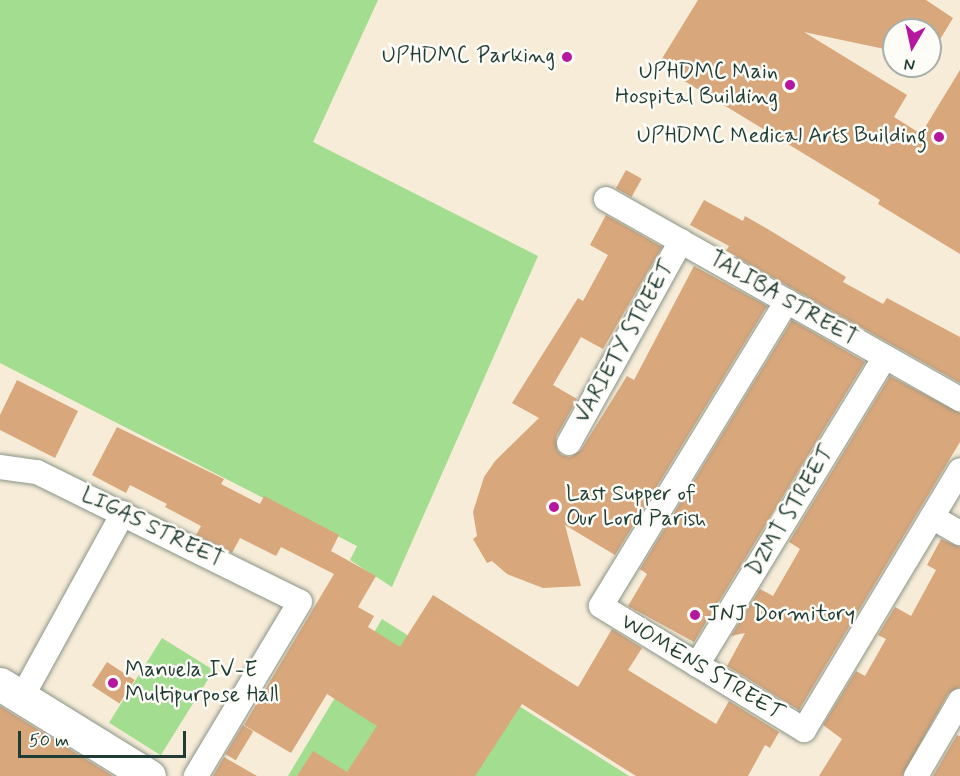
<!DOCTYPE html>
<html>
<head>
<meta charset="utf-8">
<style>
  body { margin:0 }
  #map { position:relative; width:960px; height:776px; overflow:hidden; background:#f6ecd8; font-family:Mynerve,sans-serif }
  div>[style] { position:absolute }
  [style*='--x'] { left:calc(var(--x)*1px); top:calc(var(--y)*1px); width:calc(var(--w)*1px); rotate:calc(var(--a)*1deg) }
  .green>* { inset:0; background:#a2dd90; transform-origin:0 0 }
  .building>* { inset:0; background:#d9a77c; transform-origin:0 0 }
  .roads { filter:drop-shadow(0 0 2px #8a9486) drop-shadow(0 0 2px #8a9486) }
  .street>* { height:24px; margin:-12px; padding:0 12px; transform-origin:12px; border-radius:12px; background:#fff }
  .secondary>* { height:33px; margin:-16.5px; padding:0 16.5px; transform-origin:16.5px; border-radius:16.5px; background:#fff }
  .dots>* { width:16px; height:16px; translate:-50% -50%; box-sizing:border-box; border:3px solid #fdfcf7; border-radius:50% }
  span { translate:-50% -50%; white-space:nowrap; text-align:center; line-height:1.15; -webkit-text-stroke:5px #fdfcf7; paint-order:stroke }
  .poi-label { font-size:22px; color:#1f3d34 }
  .right { translate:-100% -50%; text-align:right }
  .left { translate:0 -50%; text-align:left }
  .street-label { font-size:22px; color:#1f3d34 }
  .north { position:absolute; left:882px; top:18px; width:60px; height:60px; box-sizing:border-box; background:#fdfcf7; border:2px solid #a4b0a9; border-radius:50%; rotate:189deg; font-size:16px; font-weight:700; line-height:24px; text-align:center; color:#1f3d34 }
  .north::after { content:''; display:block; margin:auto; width:21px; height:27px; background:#b5179e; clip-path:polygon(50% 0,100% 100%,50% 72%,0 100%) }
  .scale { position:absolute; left:18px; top:731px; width:168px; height:27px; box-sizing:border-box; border:3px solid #1f3d34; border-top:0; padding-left:8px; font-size:18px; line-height:21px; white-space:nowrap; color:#1f3d34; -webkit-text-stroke:4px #fdfcf7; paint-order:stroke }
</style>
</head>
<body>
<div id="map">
  <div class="green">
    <div style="clip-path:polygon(0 0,378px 0,313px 142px,538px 256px,392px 587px,350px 560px,357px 546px,0 363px)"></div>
    <div style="clip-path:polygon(382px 619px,629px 776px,288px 776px)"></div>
    <div style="left:162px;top:638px;width:61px;height:100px;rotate:32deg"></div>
  </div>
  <div class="building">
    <div style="clip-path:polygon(698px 0,926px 0,953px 18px,930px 56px,930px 30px,894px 30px,894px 51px,804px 32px,907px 95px,894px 117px,921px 134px,960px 70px,960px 254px,878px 204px,880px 200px,658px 65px)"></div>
    <div style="left:626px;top:170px;width:18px;height:21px;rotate:29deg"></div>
    <div style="clip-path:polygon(704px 200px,743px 221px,745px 216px,771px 231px,846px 277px,843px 282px,883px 304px,887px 298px,960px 337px,960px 383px,726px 251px,729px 246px,690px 225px)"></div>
    <div style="clip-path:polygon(606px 215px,662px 247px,603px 349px,581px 337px,553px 385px,577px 399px,556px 437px,557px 450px,562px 455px,570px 457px,581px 450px,627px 376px,634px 380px,694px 266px,767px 306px,615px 555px,565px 525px,581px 586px,543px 588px,507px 574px,492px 561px,487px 563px,473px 539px,477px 536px,473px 512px,484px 477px,495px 461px,539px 418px,512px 403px,578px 298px,583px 301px,608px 255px,590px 245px)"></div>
    <div style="clip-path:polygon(792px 320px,865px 362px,694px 642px,628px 606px,647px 574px,640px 569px)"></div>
    <div style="clip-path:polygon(890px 376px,960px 413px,960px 442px,799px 710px,727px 666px,745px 633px,731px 636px,760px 589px,773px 596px,800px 549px,789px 542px)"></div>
    <div style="clip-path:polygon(17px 380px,78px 411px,55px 458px,0 430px,0 415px)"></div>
    <div style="clip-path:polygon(117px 427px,224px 479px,221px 484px,260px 504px,264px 496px,339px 535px,331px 551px,376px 576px,358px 607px,374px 616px,368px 627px,400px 647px,433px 595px,578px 687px,612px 629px,642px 648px,628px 670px,716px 724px,729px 701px,779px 732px,770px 748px,765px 745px,748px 776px,636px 776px,522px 704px,475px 776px,297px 776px,313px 751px,347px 772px,377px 726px,327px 694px,291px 753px,244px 725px,334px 574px,281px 547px,276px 556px,240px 538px,232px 553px,196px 535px,201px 526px,165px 507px,167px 504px,130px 485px,126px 493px,92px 475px)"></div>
    <div style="clip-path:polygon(941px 539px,960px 547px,960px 687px,948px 694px,902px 776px,819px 776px,842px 739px,823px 725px,856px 671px,865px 676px,886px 639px,878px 635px,895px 607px,911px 616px,936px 570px,927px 565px)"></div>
    <div style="left:107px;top:662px;width:33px;height:28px;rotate:33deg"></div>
    <div style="clip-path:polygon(0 706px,113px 776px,0 776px)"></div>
    <div style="left:243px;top:725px;width:12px;height:34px;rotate:31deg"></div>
    <div style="clip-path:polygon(957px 735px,960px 736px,960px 776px,933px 776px)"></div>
    <div style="clip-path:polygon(224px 757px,257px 776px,213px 776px)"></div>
  </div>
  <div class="roads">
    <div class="street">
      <div style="--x:606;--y:199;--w:407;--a:29.5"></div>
      <div style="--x:787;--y:301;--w:357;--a:121.4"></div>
      <div style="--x:601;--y:606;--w:238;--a:31.4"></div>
      <div style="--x:804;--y:730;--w:303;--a:-59"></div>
      <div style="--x:569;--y:443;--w:231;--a:-61"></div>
      <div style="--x:0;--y:467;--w:37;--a:8"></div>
      <div style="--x:37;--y:472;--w:293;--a:26.3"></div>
      <div style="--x:300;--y:602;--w:203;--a:120.9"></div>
      <div style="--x:932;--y:517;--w:32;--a:30"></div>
      <div style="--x:697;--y:665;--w:361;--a:-58.6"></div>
      <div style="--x:22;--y:697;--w:210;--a:-61.2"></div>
      <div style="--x:916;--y:776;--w:87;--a:-59.6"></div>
    </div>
    <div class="secondary">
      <div style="--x:0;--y:684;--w:175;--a:31.7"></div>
    </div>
  </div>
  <div class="dots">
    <div style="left:567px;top:57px;background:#b5179e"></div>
    <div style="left:790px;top:85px;background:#b5179e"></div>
    <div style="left:939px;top:137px;background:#b5179e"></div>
    <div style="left:554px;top:507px;background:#b5179e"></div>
    <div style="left:695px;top:615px;background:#b5179e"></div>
    <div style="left:113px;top:683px;background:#b5179e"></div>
  </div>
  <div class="poi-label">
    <span class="right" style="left:555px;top:57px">UPHDMC Parking</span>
    <span class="right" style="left:778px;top:85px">UPHDMC Main<br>Hospital Building</span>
    <span class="right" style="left:927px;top:137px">UPHDMC Medical Arts Building</span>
    <span class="left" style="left:566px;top:507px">Last Supper of<br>Our Lord Parish</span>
    <span class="left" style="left:707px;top:615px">JNJ Dormitory</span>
    <span class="left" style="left:125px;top:683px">Manuela IV-E<br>Multipurpose Hall</span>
  </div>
  <div class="street-label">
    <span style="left:783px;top:299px;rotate:30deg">TALIBA STREET</span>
    <span style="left:625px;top:342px;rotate:-61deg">VARIETY STREET</span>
    <span style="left:791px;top:511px;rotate:-59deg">DZMT STREET</span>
    <span style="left:152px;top:528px;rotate:26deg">LIGAS STREET</span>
    <span style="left:702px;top:668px;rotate:31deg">WOMENS STREET</span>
  </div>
  <div class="north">N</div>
  <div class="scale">50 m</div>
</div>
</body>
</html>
